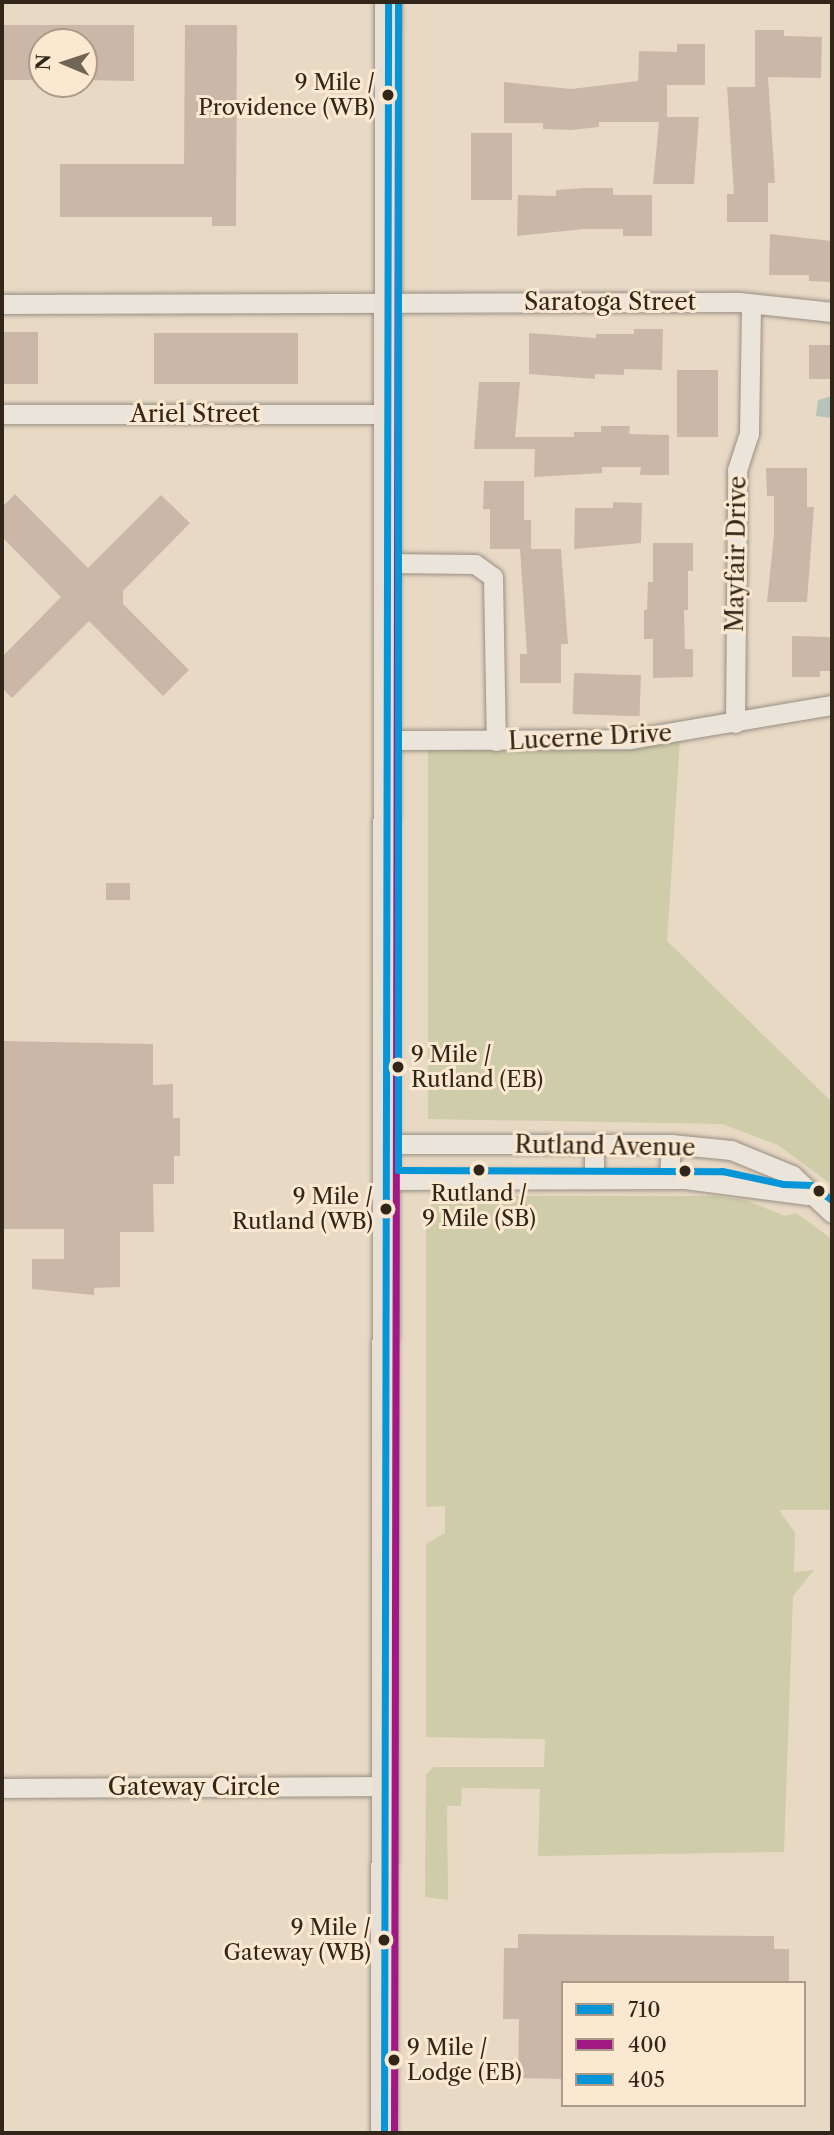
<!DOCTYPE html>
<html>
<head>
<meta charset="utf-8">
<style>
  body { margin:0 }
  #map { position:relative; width:834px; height:2135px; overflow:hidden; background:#e8d9c5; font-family:"Libre Caslon Text",serif }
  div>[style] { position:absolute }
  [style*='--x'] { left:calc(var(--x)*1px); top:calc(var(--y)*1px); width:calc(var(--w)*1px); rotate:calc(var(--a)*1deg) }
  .green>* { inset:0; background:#cecca9 }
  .water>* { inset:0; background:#b5c3bb }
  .building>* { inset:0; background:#cbb7a8; transform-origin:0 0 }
  .roads { filter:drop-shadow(0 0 2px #988f82) drop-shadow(0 0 2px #988f82) }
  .minor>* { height:19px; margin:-9.5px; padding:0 9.5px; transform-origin:9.5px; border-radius:9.5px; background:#ebe4da }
  .major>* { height:26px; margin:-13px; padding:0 13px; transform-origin:13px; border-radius:13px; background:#e8e0d4 }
  .bus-1>* { height:7px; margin:-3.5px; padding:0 3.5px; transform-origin:3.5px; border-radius:3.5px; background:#0696d7 }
  .bus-2>* { height:7px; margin:-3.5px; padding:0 3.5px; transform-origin:3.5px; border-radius:3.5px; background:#a31984 }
  .bus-3>* { height:7px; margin:-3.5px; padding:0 3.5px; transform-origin:3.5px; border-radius:3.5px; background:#0696d7 }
  .dots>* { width:19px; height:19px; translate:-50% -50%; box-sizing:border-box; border:4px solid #fae8d0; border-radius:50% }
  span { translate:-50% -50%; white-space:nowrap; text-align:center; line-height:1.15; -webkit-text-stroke:6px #fae8d0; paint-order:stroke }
  .bus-label { font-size:22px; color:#312619 }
  .right { translate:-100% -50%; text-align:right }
  .left { translate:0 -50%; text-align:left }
  .street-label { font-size:24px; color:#312619 }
  .frame { position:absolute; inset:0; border:4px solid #312619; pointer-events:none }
  .legend { position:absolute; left:561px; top:1981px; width:245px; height:126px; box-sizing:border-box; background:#fae8d0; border:2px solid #aa9a87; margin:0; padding:9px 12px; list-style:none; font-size:21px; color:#312619 }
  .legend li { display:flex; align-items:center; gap:14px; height:35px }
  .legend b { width:35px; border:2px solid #aa9a87 }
  .north { position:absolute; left:28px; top:28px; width:70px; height:70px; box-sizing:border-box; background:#fae8d0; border:2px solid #aa9a87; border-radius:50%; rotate:272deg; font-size:19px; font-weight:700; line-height:28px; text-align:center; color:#312619 }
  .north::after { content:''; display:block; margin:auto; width:24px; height:32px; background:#716555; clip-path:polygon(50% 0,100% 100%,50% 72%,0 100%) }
</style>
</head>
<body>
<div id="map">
  <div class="green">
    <div style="clip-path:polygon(680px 740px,667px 941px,832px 1102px,832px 1185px,778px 1145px,722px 1124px,428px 1119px,428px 750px,616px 750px)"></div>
    <div style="clip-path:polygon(445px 1196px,715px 1196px,745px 1200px,785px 1216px,796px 1213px,832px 1239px,832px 1510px,779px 1510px,795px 1533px,794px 1572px,814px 1570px,793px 1596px,784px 1852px,538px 1856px,540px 1789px,462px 1788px,461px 1806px,447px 1806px,448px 1900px,425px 1897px,426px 1774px,434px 1767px,544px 1767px,545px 1739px,426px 1737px,426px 1544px,445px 1533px,445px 1506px,426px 1507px,426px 1219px,430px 1206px)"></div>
  </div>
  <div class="water">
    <div style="clip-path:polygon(832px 396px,832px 418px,816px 416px,818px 400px)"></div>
  </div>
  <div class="building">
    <div style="clip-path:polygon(2px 25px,134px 25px,134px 81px,84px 80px,84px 42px,42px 42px,42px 80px,2px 80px)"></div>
    <div style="clip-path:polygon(185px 25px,237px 25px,236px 226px,212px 226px,212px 217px,60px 217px,60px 164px,184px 164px)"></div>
    <div style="clip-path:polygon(755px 30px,784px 30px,784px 36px,822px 37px,821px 78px,768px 77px,775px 183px,768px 183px,768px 222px,727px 222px,727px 194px,734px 194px,727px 87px,755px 87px)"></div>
    <div style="clip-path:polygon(677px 44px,705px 44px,705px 85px,667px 85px,667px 117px,699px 117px,694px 184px,653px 184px,659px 122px,599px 122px,599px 127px,571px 130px,543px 129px,543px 123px,504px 123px,504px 82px,571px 89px,638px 81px,639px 51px,677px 52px)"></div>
    <div style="left:471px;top:133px;width:41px;height:67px"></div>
    <div style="clip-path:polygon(585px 188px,613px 188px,613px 195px,652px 195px,652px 236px,623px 236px,623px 229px,584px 229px,517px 236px,518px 195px,556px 196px,556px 190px)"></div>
    <div style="clip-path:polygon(770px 234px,832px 241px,832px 282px,809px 281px,809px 275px,769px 275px)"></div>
    <div style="clip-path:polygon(634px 329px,663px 329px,662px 370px,624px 369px,624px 375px,595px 374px,595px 379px,529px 374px,529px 333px,596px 338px,596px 334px,634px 334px)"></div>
    <div style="left:2px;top:332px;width:36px;height:52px"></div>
    <div style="left:154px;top:333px;width:144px;height:51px"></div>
    <div style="left:809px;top:345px;width:23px;height:34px"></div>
    <div style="left:677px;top:370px;width:41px;height:67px"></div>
    <div style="clip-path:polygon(479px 382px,520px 382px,515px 437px,574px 437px,574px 432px,601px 432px,601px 426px,630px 426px,629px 434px,669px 435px,669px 475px,640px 475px,641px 467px,602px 467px,602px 473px,534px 477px,535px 449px,474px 449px)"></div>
    <div style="clip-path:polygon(766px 468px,807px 468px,807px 507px,814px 507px,807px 602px,767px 602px,774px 535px,774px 496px,767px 496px)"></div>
    <div style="clip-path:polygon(484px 481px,524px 481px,524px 520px,531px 520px,531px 549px,561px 549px,568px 644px,561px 644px,561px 683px,520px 683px,520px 654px,527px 654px,520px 549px,490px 549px,490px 509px,483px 509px)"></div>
    <div style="clip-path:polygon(15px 494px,88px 568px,161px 495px,190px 523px,123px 591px,123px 604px,189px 670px,163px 696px,89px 621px,12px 698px,2px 688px,2px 657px,61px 597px,2px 537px,2px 507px)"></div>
    <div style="clip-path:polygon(613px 502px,642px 503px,641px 543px,574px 549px,575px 508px,613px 508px)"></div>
    <div style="clip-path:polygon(653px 543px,693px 543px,693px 571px,688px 571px,688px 610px,684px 610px,685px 649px,693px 649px,693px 677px,653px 678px,653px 639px,644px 639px,644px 610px,647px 610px,648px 582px,653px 582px)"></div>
    <div style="clip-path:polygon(792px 636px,832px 637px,832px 671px,820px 671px,820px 677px,792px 677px)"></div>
    <div style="left:574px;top:673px;width:67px;height:41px;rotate:2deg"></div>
    <div style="left:106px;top:883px;width:24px;height:17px"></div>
    <div style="clip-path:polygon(2px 1041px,153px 1044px,153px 1085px,173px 1084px,173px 1118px,180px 1118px,180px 1156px,174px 1156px,174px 1184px,153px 1184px,154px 1232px,120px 1232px,120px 1287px,94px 1288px,94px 1295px,32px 1289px,32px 1259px,64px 1259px,64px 1229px,2px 1229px)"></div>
    <div style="clip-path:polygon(518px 1934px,774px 1936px,774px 1949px,789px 1949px,789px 1983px,563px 1983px,563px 2079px,518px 2078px,519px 2019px,503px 2019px,504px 1948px,518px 1948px)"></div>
  </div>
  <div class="roads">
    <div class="minor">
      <div style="--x:2;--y:304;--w:737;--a:-0.16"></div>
      <div style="--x:739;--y:302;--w:94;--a:6.1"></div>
      <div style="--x:2;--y:414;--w:386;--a:0"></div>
      <div style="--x:387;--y:563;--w:88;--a:0.7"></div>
      <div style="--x:475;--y:564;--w:22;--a:36"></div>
      <div style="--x:493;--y:577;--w:164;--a:89"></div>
      <div style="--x:735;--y:723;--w:253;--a:-89.5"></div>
      <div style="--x:737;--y:470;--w:38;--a:-72"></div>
      <div style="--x:749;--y:434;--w:130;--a:-89.1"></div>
      <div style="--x:388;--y:740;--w:243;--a:-0.2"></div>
      <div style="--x:631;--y:739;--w:204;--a:-9.6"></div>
      <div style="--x:387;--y:1144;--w:284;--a:0"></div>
      <div style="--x:671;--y:1144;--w:60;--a:5.7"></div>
      <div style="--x:731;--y:1150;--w:66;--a:22.3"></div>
      <div style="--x:792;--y:1175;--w:55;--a:43.5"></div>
      <div style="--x:594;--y:1179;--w:35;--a:-90"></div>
      <div style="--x:669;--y:1179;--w:35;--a:-87"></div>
      <div style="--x:387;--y:1180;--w:298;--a:-0.2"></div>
      <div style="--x:685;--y:1179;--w:124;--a:7.4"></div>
      <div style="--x:2;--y:1788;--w:385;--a:-0.3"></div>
    </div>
    <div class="major">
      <div style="--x:384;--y:2133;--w:2131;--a:-89.89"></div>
    </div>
  </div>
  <div class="bus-1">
    <div style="--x:384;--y:2133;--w:2131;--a:-89.89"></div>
  </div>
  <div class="bus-2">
    <div style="--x:394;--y:2133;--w:2131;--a:-89.89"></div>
  </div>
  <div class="bus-3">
    <div style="--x:398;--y:2;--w:1168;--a:90"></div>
    <div style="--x:398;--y:1170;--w:324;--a:0.2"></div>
    <div style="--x:722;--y:1171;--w:62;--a:12"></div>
    <div style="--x:783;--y:1184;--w:28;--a:2"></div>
    <div style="--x:811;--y:1185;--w:26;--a:36"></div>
  </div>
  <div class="dots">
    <div style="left:388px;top:95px;background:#312619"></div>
    <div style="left:398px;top:1067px;background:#312619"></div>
    <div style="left:479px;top:1170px;background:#312619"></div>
    <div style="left:685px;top:1171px;background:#312619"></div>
    <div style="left:819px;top:1191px;background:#312619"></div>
    <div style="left:386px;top:1209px;background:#312619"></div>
    <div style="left:384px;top:1940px;background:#312619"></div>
    <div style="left:394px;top:2060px;background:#312619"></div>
  </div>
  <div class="bus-label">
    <span class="right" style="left:375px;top:95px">9 Mile /<br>Providence (WB)</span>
    <span class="left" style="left:411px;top:1067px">9 Mile /<br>Rutland (EB)</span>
    <span style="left:479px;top:1206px">Rutland /<br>9 Mile (SB)</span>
    <span class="right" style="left:373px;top:1209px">9 Mile /<br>Rutland (WB)</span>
    <span class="right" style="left:371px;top:1940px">9 Mile /<br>Gateway (WB)</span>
    <span class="left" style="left:407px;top:2060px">9 Mile /<br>Lodge (EB)</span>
  </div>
  <div class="street-label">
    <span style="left:610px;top:302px">Saratoga Street</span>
    <span style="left:195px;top:414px">Ariel Street</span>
    <span style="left:736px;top:554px;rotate:-89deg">Mayfair Drive</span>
    <span style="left:590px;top:737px;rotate:-3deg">Lucerne Drive</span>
    <span style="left:605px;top:1146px;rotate:1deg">Rutland Avenue</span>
    <span style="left:194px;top:1787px">Gateway Circle</span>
  </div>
  <div class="frame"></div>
  <ul class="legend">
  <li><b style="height:9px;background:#0696d7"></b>710</li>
  <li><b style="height:9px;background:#a31984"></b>400</li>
  <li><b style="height:9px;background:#0696d7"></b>405</li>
  </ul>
  <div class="north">N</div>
</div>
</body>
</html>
